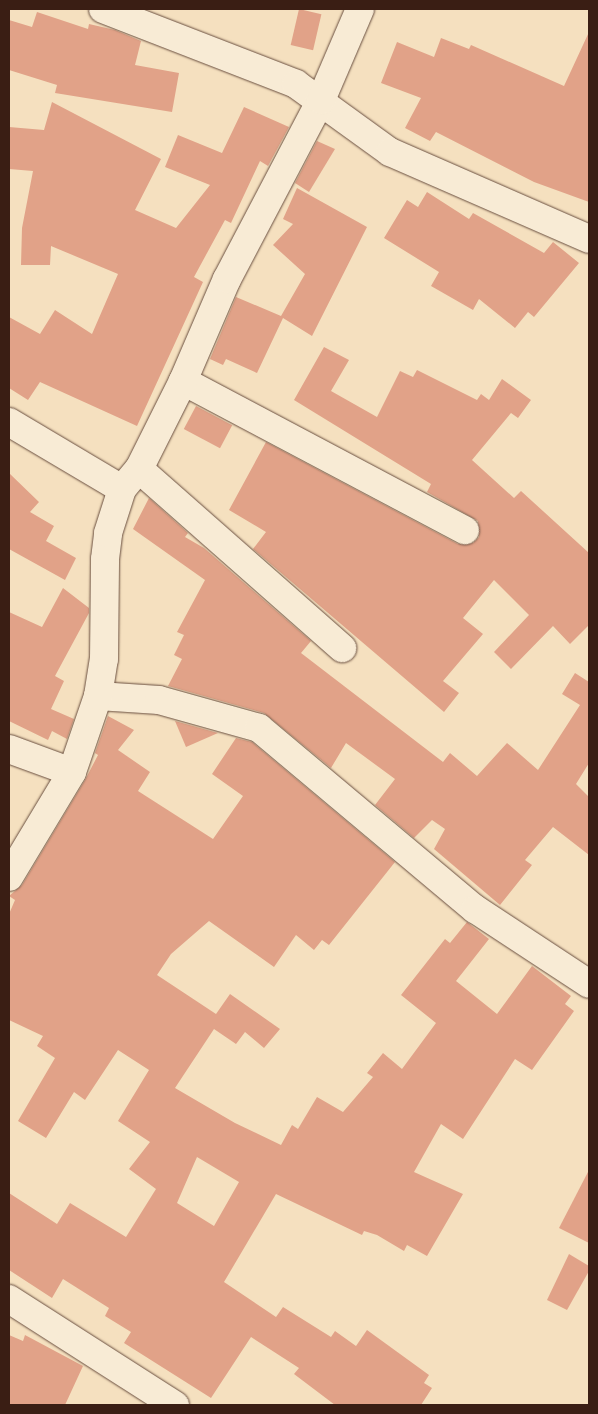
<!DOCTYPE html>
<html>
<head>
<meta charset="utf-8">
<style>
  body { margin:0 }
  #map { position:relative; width:598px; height:1414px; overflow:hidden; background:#f5e0bf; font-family:"IM FELL Double Pica",serif }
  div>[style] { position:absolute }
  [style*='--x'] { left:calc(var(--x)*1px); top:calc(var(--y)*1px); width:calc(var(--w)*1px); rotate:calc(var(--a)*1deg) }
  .building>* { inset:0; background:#e1a288; transform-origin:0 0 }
  .roads { filter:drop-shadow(0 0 1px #694e3f) drop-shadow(0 0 1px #694e3f) }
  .minor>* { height:28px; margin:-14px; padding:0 14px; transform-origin:14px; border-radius:14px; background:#f8ebd5 }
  span { translate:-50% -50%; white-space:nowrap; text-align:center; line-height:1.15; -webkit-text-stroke:4.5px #f8ebd5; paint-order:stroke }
  .frame { position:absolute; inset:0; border:10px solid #3a1e14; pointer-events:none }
</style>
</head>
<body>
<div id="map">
  <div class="building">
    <div style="left:299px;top:9px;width:23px;height:37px;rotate:13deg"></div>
    <div style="clip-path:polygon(37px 12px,88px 29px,89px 24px,115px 30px,141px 41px,135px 65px,179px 73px,172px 112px,55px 93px,57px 85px,9px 70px,9px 20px,32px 27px)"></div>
    <div style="clip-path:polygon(589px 32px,589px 202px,534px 182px,436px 132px,430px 141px,405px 128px,421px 98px,381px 83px,397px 42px,434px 57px,441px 38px,469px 49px,471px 45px,564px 86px)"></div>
    <div style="clip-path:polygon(52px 102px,161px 159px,135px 210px,176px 228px,210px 185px,165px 167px,178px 135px,222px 153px,244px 107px,289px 127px,268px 166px,260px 161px,231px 223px,225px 220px,194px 277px,203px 282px,137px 426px,40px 382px,28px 400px,9px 388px,9px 317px,40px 334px,55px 310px,92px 334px,118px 274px,51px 246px,50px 265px,21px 265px,22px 228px,33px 171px,9px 169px,9px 127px,44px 130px)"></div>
    <div style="clip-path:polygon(317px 141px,335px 149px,309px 192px,295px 183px)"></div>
    <div style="clip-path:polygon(297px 188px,367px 227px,312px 336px,283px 318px,257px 373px,226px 359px,223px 365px,210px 359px,236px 297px,281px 316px,305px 274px,273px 245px,293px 224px,283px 219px)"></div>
    <div style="clip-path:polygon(427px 192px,469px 219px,473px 213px,544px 253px,553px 242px,579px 263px,534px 317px,528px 312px,515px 328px,479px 299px,473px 310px,431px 286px,439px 272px,384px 238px,407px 200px,418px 207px)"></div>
    <div style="clip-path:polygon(324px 347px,349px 360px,331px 391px,377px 417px,400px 371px,413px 377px,417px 370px,477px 400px,481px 394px,489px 400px,502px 379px,531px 400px,518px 418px,511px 413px,472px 460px,514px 498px,521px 491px,589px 553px,589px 625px,570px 644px,553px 626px,511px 669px,494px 652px,529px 615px,494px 580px,463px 618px,483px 634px,443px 681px,459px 693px,444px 712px,253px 549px,266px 532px,229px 510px,266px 442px,458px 544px,473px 543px,479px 537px,478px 521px,427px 492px,431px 484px,294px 400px)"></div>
    <div style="left:196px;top:406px;width:41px;height:26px;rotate:28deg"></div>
    <div style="clip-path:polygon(9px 473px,39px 502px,30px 512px,54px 526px,46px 541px,76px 558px,65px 580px,9px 549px)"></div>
    <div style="clip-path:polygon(149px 498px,188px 533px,185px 537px,204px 548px,311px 641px,301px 653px,443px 762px,450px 753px,477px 776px,507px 743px,538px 770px,580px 705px,562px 694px,575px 673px,589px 682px,589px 763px,576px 784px,589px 797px,589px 855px,553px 827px,525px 860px,532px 865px,500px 905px,434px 849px,445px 829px,432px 820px,414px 838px,375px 805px,395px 779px,346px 743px,331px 768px,264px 713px,168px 686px,182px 659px,174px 655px,184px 635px,177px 632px,205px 580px,133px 529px)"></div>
    <div style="clip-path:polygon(63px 588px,89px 608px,89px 613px,55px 676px,64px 681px,51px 709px,74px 719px,67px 739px,52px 731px,48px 740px,9px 721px,9px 612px,42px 627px)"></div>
    <div style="clip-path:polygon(evenodd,108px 716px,134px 730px,118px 750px,150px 772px,138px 791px,213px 839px,243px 796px,212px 774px,236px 738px,252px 742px,395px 862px,329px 945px,322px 940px,314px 950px,296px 935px,274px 967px,209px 921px,171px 954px,157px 975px,216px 1014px,230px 994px,280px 1029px,264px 1048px,245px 1032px,236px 1044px,214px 1029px,175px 1088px,235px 1123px,281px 1145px,292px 1125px,298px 1129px,317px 1097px,343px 1112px,373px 1077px,367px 1073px,383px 1053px,402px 1069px,436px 1023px,401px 995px,445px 939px,450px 943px,467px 922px,489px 939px,456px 981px,497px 1014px,532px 966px,571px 996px,565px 1004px,574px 1011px,532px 1070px,515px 1059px,463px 1139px,441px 1124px,414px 1172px,463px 1194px,427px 1256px,407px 1245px,404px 1251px,377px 1235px,364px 1231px,362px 1235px,276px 1194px,224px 1282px,276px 1317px,283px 1307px,331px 1337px,335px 1331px,356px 1346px,367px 1330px,429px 1375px,424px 1383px,432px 1388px,421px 1405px,335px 1405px,294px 1374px,299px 1368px,251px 1337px,211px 1398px,124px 1343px,131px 1332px,105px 1316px,109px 1308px,63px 1279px,52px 1298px,9px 1270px,9px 1193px,57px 1224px,70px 1203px,126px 1237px,156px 1189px,129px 1169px,150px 1142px,118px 1121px,149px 1070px,118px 1050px,85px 1100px,74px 1092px,46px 1138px,18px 1121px,55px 1058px,37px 1046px,43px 1036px,9px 1020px,9px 914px,15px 900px,9px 896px,22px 885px,85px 780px,98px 755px,95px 753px,108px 716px,197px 1157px,239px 1182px,214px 1226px,177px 1203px,197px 1157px)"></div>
    <div style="clip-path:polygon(175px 721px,218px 733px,186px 747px)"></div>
    <div style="clip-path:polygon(589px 1170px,589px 1243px,559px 1228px)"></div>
    <div style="clip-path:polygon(569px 1254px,589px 1266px,589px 1271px,567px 1310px,547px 1300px)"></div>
    <div style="clip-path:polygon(9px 1335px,23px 1341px,25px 1335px,83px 1366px,65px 1405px,9px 1405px)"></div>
  </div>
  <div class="roads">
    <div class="minor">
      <div style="--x:103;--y:9;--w:207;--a:21.2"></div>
      <div style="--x:296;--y:84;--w:116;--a:35.9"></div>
      <div style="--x:390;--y:152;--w:217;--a:23.6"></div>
      <div style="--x:183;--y:381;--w:319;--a:27.9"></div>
      <div style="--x:9;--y:422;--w:131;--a:30.7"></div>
      <div style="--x:139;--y:469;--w:271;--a:41.4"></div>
      <div style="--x:98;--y:696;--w:61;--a:3.8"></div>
      <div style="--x:159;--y:700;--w:104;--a:15.6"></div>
      <div style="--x:259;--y:728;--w:282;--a:40"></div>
      <div style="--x:475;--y:909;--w:136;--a:33.3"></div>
      <div style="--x:9;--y:749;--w:67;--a:20.1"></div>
      <div style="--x:9;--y:877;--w:122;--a:-59"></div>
      <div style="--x:72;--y:772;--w:80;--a:-71.1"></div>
      <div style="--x:98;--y:696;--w:37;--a:-81"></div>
      <div style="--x:104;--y:659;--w:100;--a:-89.4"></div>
      <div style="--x:105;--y:559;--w:26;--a:-83"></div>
      <div style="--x:108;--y:533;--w:46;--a:-72.3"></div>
      <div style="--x:122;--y:489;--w:26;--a:-50"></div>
      <div style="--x:139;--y:469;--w:98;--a:-63.4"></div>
      <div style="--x:183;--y:381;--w:111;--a:-66.7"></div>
      <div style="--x:227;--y:279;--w:202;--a:-62.3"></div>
      <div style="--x:321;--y:100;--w:99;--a:-66.8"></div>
      <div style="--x:9;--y:1299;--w:197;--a:32.6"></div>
    </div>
  </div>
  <div class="frame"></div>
</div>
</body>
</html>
